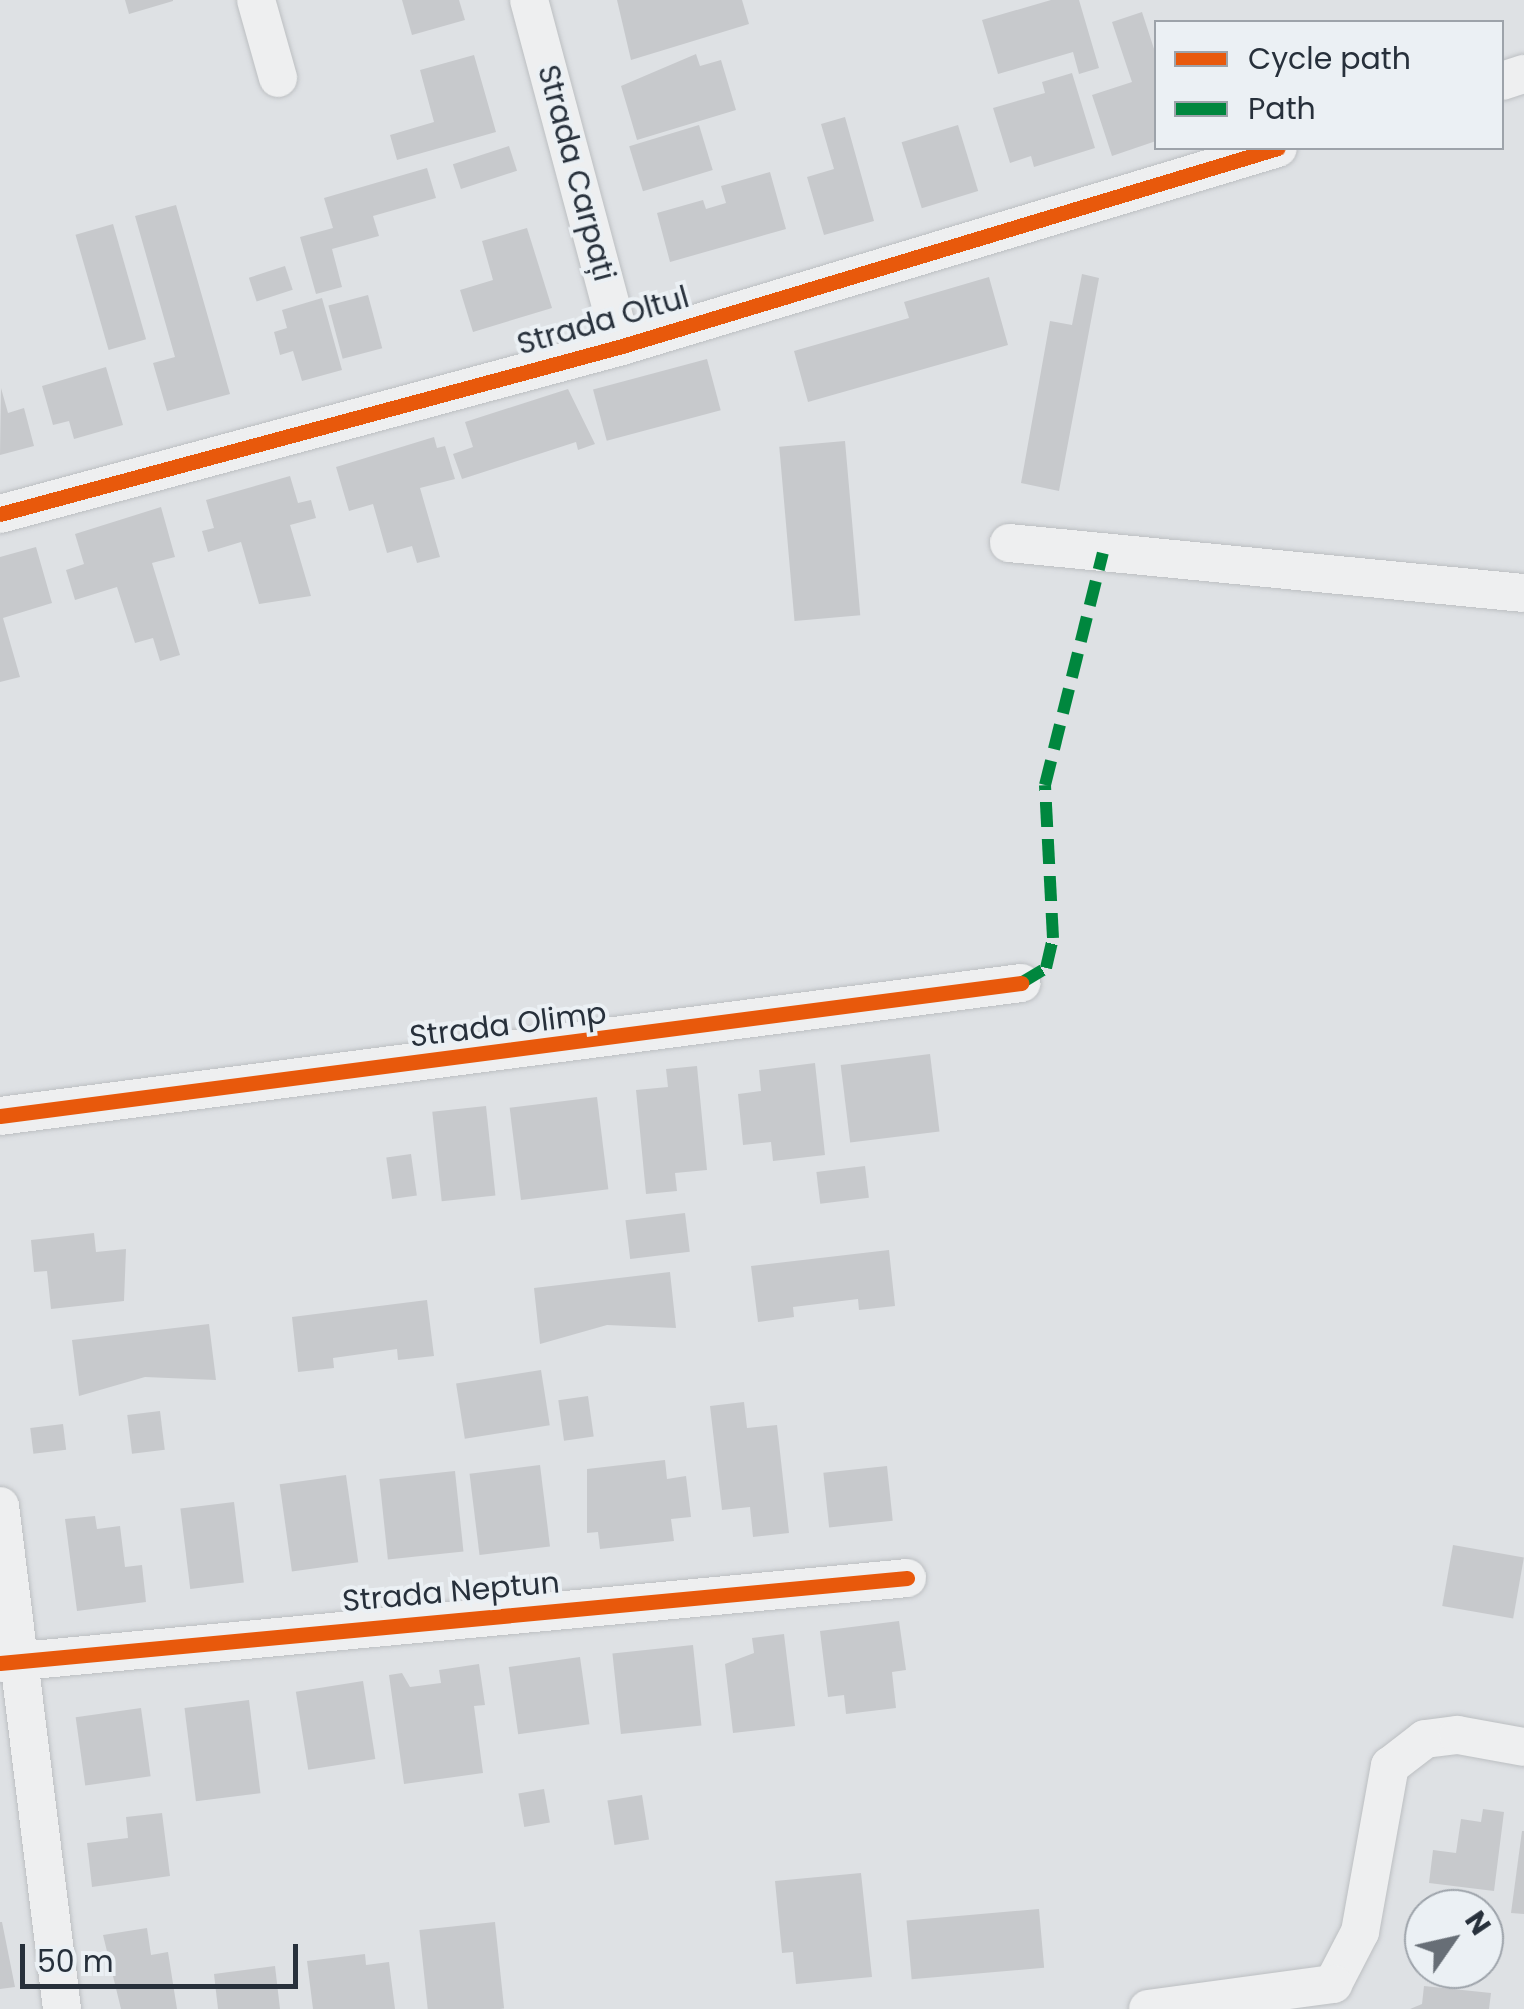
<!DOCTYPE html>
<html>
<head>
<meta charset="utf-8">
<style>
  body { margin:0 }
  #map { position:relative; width:1524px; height:2009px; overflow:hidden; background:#dee1e4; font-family:Poppins,sans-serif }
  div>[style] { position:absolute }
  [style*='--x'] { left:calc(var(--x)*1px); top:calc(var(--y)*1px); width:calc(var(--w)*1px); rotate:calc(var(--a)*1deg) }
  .building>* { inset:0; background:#c7c9cc; transform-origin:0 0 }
  .roads { filter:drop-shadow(0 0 2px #bcbfc2) drop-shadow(0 0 2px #bcbfc2) }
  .minor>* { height:38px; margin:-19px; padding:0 19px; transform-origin:19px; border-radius:19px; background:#eeeff0 }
  .quiet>* { height:12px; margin-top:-6px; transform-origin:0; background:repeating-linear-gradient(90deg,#00873e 0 25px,transparent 0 37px) }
  .cycleway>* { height:15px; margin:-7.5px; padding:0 7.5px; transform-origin:7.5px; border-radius:7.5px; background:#e8590c }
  span { translate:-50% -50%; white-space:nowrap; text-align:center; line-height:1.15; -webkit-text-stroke:8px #ebf0f4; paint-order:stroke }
  .street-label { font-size:30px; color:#27303b }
  .legend { position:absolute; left:1154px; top:20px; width:350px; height:130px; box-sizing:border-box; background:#ebf0f4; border:2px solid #9da3aa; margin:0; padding:12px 18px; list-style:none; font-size:30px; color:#27303b }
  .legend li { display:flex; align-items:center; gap:20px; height:50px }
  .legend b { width:50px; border:2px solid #9da3aa }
  .north { position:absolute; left:1404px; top:1889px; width:100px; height:100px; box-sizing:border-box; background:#ebf0f4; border:2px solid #9da3aa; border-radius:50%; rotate:56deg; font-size:28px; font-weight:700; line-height:40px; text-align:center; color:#27303b }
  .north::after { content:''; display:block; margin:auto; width:35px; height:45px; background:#676e76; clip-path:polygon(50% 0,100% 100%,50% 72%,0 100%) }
  .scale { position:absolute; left:20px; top:1944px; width:278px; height:45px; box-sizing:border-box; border:5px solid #27303b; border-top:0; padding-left:12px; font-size:30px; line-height:35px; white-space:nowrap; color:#27303b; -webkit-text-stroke:8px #ebf0f4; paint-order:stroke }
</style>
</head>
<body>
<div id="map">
  <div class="building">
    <div style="clip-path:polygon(125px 0,173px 0,173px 1px,129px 14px)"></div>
    <div style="clip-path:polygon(402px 0,459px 0,465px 20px,412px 35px)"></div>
    <div style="clip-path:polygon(617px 0,742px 0,749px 24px,631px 60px)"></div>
    <div style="clip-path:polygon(1051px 0,1079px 0,1099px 68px,1079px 74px,1073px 52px,998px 74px,982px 20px)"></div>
    <div style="clip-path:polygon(1142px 12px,1156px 55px,1156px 141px,1112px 156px,1092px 95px,1132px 82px,1112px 22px)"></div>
    <div style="clip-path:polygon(696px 54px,700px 66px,721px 60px,736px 110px,637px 140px,621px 86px)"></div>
    <div style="clip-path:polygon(474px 55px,496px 132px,397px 160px,390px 135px,434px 122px,420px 70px)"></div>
    <div style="clip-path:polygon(1072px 73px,1095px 148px,1034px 167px,1031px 156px,1010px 163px,993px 108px,1045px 93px,1042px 82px)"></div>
    <div style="clip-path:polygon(845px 117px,874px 221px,824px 235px,807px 177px,834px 169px,821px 124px)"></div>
    <div style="left:699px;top:125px;width:47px;height:73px;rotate:73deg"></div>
    <div style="left:958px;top:125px;width:69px;height:59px;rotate:73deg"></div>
    <div style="left:509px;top:146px;width:26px;height:59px;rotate:72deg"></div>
    <div style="clip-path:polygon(427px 168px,436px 198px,373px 216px,379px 236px,332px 249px,342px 287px,316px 294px,300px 237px,333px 228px,324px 198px)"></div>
    <div style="clip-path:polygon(770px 172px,786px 229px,670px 262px,657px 213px,703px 200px,706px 209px,726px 203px,721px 186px)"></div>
    <div style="clip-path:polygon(176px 205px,230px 394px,167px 411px,153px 363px,175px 357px,135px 216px)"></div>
    <div style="left:113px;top:224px;width:120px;height:39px;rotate:74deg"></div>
    <div style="clip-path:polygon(527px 228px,552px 308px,473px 332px,460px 290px,493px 280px,482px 241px)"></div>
    <div style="left:285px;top:266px;width:25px;height:38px;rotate:72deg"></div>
    <div style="clip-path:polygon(1082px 274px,1099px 278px,1059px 491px,1021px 483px,1050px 321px,1072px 325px)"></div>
    <div style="clip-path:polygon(989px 277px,1008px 345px,808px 402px,794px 351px,909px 318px,904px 302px)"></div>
    <div style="left:368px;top:295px;width:55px;height:41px;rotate:75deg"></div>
    <div style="clip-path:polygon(322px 298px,342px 370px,302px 381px,293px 351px,280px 355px,274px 332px,287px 328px,282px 310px)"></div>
    <div style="left:707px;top:359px;width:53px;height:118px;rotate:75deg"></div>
    <div style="clip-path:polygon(106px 367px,123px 425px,74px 439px,69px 421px,53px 425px,42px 386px)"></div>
    <div style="clip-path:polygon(1px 388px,8px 413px,24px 408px,34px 446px,0 455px)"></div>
    <div style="clip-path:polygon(568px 389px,595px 444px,578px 450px,576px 442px,462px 479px,453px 454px,473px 447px,465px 422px)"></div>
    <div style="clip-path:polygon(434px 437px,437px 448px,445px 446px,455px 479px,420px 488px,440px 557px,417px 563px,412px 546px,387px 553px,373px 504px,349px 511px,336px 467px)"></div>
    <div style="left:845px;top:441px;width:175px;height:66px;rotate:85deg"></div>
    <div style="clip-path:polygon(290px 476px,298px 503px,311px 500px,316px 518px,290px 525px,311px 596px,259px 604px,241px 542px,208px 552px,202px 531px,214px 528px,206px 500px)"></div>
    <div style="clip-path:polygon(161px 507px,175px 557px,152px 563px,180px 655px,160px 661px,153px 638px,135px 643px,117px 587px,75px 600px,66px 570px,84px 564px,75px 534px)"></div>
    <div style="clip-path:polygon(36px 547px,52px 603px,3px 618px,20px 677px,0 682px,0 557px)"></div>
    <div style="left:930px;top:1054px;width:78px;height:90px;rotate:83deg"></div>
    <div style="clip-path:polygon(815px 1063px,825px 1155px,773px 1161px,771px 1142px,743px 1145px,738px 1094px,761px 1091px,759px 1070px)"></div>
    <div style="clip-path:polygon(697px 1066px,707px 1170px,675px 1173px,677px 1191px,646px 1194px,636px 1090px,668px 1087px,666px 1069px)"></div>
    <div style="left:597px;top:1097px;width:93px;height:88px;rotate:83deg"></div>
    <div style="left:486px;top:1106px;width:90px;height:54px;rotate:84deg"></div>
    <div style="left:411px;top:1154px;width:42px;height:25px;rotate:82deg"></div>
    <div style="left:865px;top:1166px;width:32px;height:49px;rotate:83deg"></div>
    <div style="left:685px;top:1213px;width:39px;height:60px;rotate:83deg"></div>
    <div style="clip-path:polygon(94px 1233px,96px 1252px,126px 1249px,124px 1301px,51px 1309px,47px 1271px,34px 1272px,31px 1240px)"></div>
    <div style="clip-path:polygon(889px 1250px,895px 1306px,859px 1310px,858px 1299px,793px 1307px,794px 1317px,758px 1322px,751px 1266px)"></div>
    <div style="clip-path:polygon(670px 1272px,676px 1328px,607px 1325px,540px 1344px,534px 1288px)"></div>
    <div style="clip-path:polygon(427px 1300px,434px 1356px,398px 1360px,397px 1349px,333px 1358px,334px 1368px,298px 1372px,292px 1317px)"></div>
    <div style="clip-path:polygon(209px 1324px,216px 1380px,145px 1377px,79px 1396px,72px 1340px)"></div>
    <div style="left:541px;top:1370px;width:56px;height:86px;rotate:81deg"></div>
    <div style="left:588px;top:1396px;width:41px;height:30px;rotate:82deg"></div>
    <div style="clip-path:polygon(744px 1402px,747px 1428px,777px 1425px,789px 1533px,753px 1537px,750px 1507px,722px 1510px,710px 1406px)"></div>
    <div style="left:160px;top:1411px;width:39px;height:33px;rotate:83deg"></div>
    <div style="left:63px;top:1424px;width:26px;height:33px;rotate:83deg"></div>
    <div style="clip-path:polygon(665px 1460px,667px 1479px,686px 1476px,691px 1517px,671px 1519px,674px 1541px,600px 1549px,598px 1532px,587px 1533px,587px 1469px)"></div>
    <div style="left:540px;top:1465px;width:82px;height:71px;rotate:83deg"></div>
    <div style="left:887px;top:1466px;width:55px;height:64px;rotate:84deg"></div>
    <div style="left:455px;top:1471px;width:81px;height:76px;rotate:84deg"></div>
    <div style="left:346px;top:1475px;width:88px;height:67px;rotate:82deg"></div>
    <div style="left:234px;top:1502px;width:81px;height:54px;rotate:83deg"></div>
    <div style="clip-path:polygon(95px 1516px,97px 1529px,120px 1526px,125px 1567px,142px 1565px,146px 1602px,77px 1611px,65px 1519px)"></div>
    <div style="left:1453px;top:1545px;width:72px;height:62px;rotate:10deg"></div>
    <div style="clip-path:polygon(899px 1621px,906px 1670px,892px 1672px,896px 1708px,846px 1714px,844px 1695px,828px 1697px,820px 1631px)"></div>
    <div style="clip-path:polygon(784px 1634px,795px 1726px,733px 1733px,725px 1664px,754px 1653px,752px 1638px)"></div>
    <div style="left:693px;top:1645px;width:81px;height:81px;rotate:84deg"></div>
    <div style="left:580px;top:1657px;width:68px;height:72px;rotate:82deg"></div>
    <div style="clip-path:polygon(479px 1664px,485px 1705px,474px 1706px,483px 1773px,404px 1784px,389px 1675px,402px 1673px,410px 1687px,441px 1683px,439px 1670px)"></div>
    <div style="left:363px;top:1681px;width:79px;height:68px;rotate:81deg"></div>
    <div style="left:249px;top:1700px;width:94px;height:65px;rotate:83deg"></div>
    <div style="left:141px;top:1708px;width:69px;height:66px;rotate:82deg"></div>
    <div style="left:544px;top:1789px;width:34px;height:26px;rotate:80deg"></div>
    <div style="left:642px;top:1795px;width:45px;height:35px;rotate:81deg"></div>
    <div style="clip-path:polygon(1483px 1809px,1504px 1812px,1494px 1891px,1429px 1883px,1433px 1850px,1456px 1853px,1461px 1819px,1481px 1822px)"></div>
    <div style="clip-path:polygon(162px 1813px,170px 1876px,92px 1887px,87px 1843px,128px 1838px,126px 1817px)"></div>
    <div style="clip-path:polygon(1522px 1831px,1524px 1831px,1524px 1914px,1511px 1913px)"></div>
    <div style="clip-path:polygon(861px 1873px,872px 1977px,796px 1984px,793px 1952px,782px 1953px,775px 1881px)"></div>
    <div style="left:1039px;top:1909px;width:59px;height:133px;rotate:85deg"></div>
    <div style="clip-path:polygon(2px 1922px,15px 1987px,0 1989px,0 1922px)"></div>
    <div style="left:495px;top:1922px;width:87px;height:76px;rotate:84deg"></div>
    <div style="clip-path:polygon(147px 1928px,151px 1955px,168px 1952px,177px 2009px,121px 2009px,103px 1935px)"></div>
    <div style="clip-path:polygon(365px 1954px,366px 1965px,389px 1962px,395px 2009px,313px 2009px,307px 1961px)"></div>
    <div style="clip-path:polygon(275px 1966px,280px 2009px,218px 2009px,214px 1974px)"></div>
    <div style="clip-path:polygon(1424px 1986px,1491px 1993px,1489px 2009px,1410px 2009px,1422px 2004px)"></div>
  </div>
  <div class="roads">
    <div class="minor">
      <div style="--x:256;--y:0;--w:81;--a:74.2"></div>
      <div style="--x:529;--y:0;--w:358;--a:75"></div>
      <div style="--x:1502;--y:81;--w:23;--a:-18"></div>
      <div style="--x:0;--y:514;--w:644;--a:-15.11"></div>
      <div style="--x:622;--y:346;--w:685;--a:-16.8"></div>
      <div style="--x:1009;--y:543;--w:517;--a:5.55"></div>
      <div style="--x:0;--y:1116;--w:1030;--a:-7.42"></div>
      <div style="--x:0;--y:1506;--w:507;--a:82.97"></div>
      <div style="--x:0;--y:1663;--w:911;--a:-5.35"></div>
      <div style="--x:1333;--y:1984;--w:59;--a:-62.6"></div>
      <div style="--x:1360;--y:1932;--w:169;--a:-79.8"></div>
      <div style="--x:1390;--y:1766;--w:44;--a:-37.6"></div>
      <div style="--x:1425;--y:1739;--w:33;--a:-7"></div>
      <div style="--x:1458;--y:1735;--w:67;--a:10.3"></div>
      <div style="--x:1148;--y:2009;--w:187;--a:-7.7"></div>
    </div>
  </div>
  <div class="quiet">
    <div style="--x:1021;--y:983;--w:29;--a:-31"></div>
    <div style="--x:1046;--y:968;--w:31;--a:-77"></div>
    <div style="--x:1053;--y:938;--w:153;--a:-93"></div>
    <div style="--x:1045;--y:785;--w:239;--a:-76"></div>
  </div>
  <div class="cycleway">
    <div style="--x:0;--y:514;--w:644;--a:-15.11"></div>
    <div style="--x:622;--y:346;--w:685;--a:-16.8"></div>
    <div style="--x:0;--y:1116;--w:1030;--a:-7.42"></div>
    <div style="--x:0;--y:1663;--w:911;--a:-5.35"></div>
  </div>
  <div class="street-label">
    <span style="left:576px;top:173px;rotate:75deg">Strada Carpați</span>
    <span style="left:603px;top:321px;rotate:-16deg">Strada Oltul</span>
    <span style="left:508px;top:1025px;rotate:-7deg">Strada Olimp</span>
    <span style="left:451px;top:1592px;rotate:-5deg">Strada Neptun</span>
  </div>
  <ul class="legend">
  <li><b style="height:12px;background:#e8590c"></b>Cycle path</li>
  <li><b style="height:12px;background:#00873e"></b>Path</li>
  </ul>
  <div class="north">N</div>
  <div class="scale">50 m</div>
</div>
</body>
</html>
